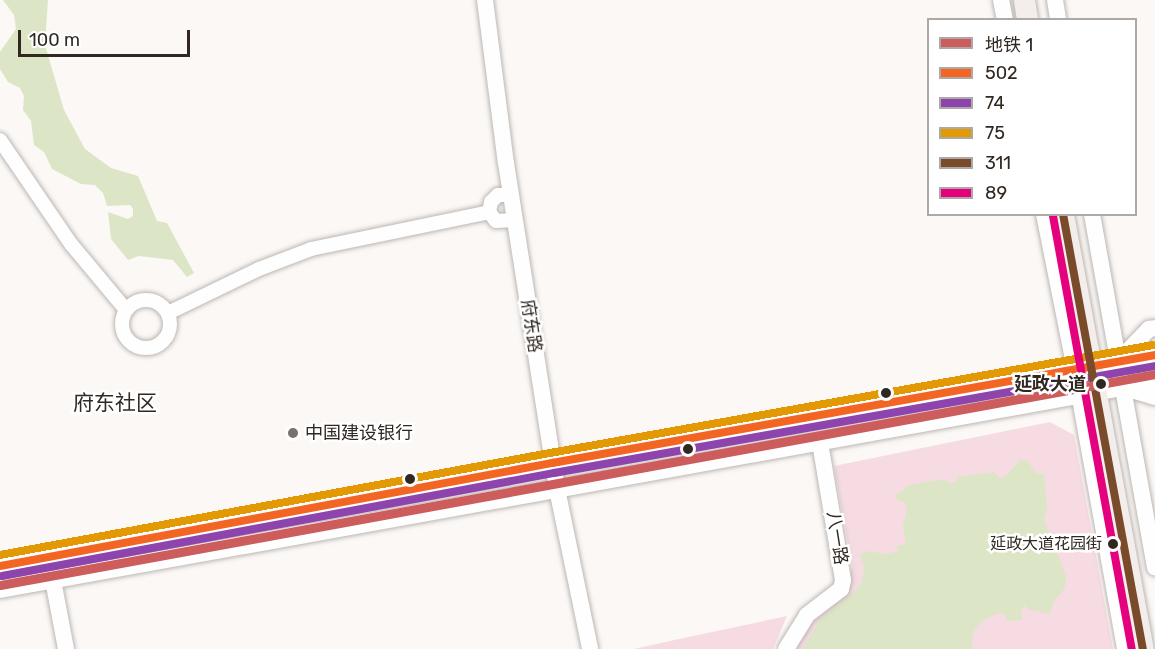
<!DOCTYPE html>
<html>
<head>
<meta charset="utf-8">
<style>
  body { margin:0 }
  #map { position:relative; width:1155px; height:649px; overflow:hidden; background:#fbf8f6; font-family:Rubik,"Noto Sans SC",sans-serif }
  div>[style] { position:absolute }
  [style*='--x'] { left:calc(var(--x)*1px); top:calc(var(--y)*1px); width:calc(var(--w)*1px); rotate:calc(var(--a)*1deg) }
  .green>* { inset:0; background:#f6dbe2 }
  .water>* { inset:0; background:#dce6c6 }
  .roads { filter:drop-shadow(0 0 2px #bdb7b2) drop-shadow(0 0 2px #bdb7b2) }
  .minor>* { height:14px; margin:-7px; padding:0 7px; transform-origin:7px; border-radius:7px; background:#fefefe }
  .minor>.ring { margin:-7px; padding:0; box-sizing:content-box; background:none; border:14px solid #fefefe; border-radius:50% }
  .tertiary>* { height:16px; margin:-8px; padding:0 8px; transform-origin:8px; border-radius:8px; background:#fefefe }
  .secondary>* { height:18px; margin:-9px; padding:0 9px; transform-origin:9px; border-radius:9px; background:#fefefe }
  .primary>* { height:21px; margin:-10.5px; padding:0 10.5px; transform-origin:10.5px; border-radius:10.5px; background:#f3edec }
  .bus-1>* { height:8px; margin:-4px; padding:0 4px; transform-origin:4px; border-radius:4px; background:#f26522 }
  .bus-2>* { height:8px; margin:-4px; padding:0 4px; transform-origin:4px; border-radius:4px; background:#8e44ad }
  .bus-3>* { height:8px; margin:-4px; padding:0 4px; transform-origin:4px; border-radius:4px; background:#e39903 }
  .bus-4>* { height:8px; margin:-4px; padding:0 4px; transform-origin:4px; border-radius:4px; background:#7a4b2a }
  .bus-5>* { height:8px; margin:-4px; padding:0 4px; transform-origin:4px; border-radius:4px; background:#e5007d }
  .metro-1>* { height:9px; margin:-4.5px; padding:0 4.5px; transform-origin:4.5px; border-radius:4.5px; background:#cd5c5c }
  .dots>* { width:16px; height:16px; translate:-50% -50%; box-sizing:border-box; border:3px solid #fff; border-radius:50% }
  span { translate:-50% -50%; white-space:nowrap; text-align:center; line-height:1.15; -webkit-text-stroke:5px #fff; paint-order:stroke }
  .bus-label { font-size:16px; color:#312821 }
  .right { translate:-100% -50%; text-align:right }
  .street-label { font-size:18px; color:#312821 }
  .stop-label { font-size:18px; color:#312821; font-weight:700 }
  .poi-label { font-size:18px; color:#312821 }
  .left { translate:0 -50%; text-align:left }
  .quarter-label { font-size:21px; color:#312821 }
  .legend { position:absolute; left:927px; top:18px; width:210px; height:198px; box-sizing:border-box; background:#fff; border:2px solid #ada9a6; margin:0; padding:8px 10px; list-style:none; font-size:18px; color:#312821 }
  .legend li { display:flex; align-items:center; gap:12px; height:30px }
  .legend b { width:30px; border:2px solid #ada9a6 }
  .scale { position:absolute; left:18px; top:30px; width:172px; height:27px; box-sizing:border-box; border:3px solid #312821; border-top:0; padding-left:8px; font-size:18px; line-height:21px; white-space:nowrap; color:#312821; -webkit-text-stroke:4px #fff; paint-order:stroke }
</style>
</head>
<body>
<div id="map">
  <div class="green">
    <i style="clip-path:polygon(1050px 422px,1074px 435px,1113px 649px,789px 649px,796px 634px,849px 580px,852px 567px,834px 466px)"></i>
    <i style="clip-path:polygon(787px 616px,773px 649px,634px 649px,670px 641px)"></i>
  </div>
  <div class="water">
    <i style="clip-path:polygon(3px 0,48px 0,45px 45px,64px 110px,85px 149px,111px 168px,138px 176px,157px 221px,167px 223px,194px 273px,187px 277px,173px 260px,139px 256px,128px 260px,111px 239px,108px 212px,128px 219px,133px 216px,133px 209px,130px 205px,107px 206px,103px 193px,95px 185px,81px 184px,52px 169px,44px 152px,34px 145px,31px 121px,23px 110px,24px 96px,20px 88px,8px 82px,0 69px,0 52px,16px 29px,14px 15px)"></i>
    <i style="clip-path:polygon(1020px 460px,1027px 460px,1036px 473px,1044px 474px,1047px 510px,1044px 519px,1066px 576px,1065px 588px,1053px 603px,1050px 614px,1030px 610px,1024px 605px,1021px 612px,1022px 620px,1008px 621px,1003px 613px,994px 615px,982px 621px,973px 632px,972px 649px,803px 649px,820px 619px,853px 593px,862px 582px,864px 568px,860px 555px,866px 551px,886px 554px,898px 551px,897px 546px,906px 544px,903px 526px,907px 510px,905px 503px,896px 499px,895px 494px,900px 493px,908px 485px,944px 479px,949px 483px,955px 482px,958px 477px,994px 472px,1000px 478px,1007px 475px)"></i>
  </div>
  <div class="roads">
    <div class="minor">
      <i style="--x:0;--y:140;--w:126;--a:55.7"></i>
      <i style="--x:71;--y:244;--w:86;--a:50.2"></i>
      <i style="--x:511;--y:195;--w:13;--a:180"></i>
      <i style="--x:498;--y:195;--w:10;--a:135"></i>
      <i style="--x:491;--y:202;--w:10;--a:101"></i>
      <i style="--x:489;--y:212;--w:11;--a:52"></i>
      <i style="--x:496;--y:221;--w:19;--a:-3"></i>
      <i class="ring" style="left:122px;top:300px;width:34px;height:34px"></i>
      <i style="--x:168;--y:313;--w:101;--a:-25.8"></i>
      <i style="--x:259;--y:269;--w:56;--a:-21"></i>
      <i style="--x:311;--y:249;--w:182;--a:-11.7"></i>
    </div>
    <div class="tertiary">
      <i style="--x:485;--y:0;--w:164;--a:82.7"></i>
      <i style="--x:506;--y:163;--w:330;--a:81.1"></i>
      <i style="--x:557;--y:489;--w:163;--a:78.3"></i>
      <i style="--x:1001;--y:0;--w:20;--a:79"></i>
      <i style="--x:1055;--y:0;--w:20;--a:81"></i>
      <i style="--x:1044;--y:214;--w:143;--a:78.7"></i>
      <i style="--x:1072;--y:354;--w:300;--a:79.8"></i>
      <i style="--x:1092;--y:214;--w:359;--a:79.9"></i>
      <i style="--x:1118;--y:361;--w:45;--a:-45.9"></i>
      <i style="--x:1149;--y:329;--w:6;--a:-9"></i>
      <i style="--x:1122;--y:387;--w:34;--a:17"></i>
      <i style="--x:53;--y:580;--w:70;--a:79.3"></i>
      <i style="--x:786;--y:649;--w:40;--a:-58"></i>
      <i style="--x:807;--y:615;--w:43;--a:-37.4"></i>
      <i style="--x:841;--y:589;--w:9;--a:-77"></i>
      <i style="--x:843;--y:580;--w:140;--a:-99.5"></i>
    </div>
    <div class="secondary">
      <i style="--x:0;--y:566;--w:562;--a:-10.57"></i>
      <i style="--x:552;--y:463;--w:613;--a:-10.15"></i>
      <i style="--x:0;--y:589;--w:1174;--a:-10.21"></i>
    </div>
    <div class="primary">
      <i style="--x:1024;--y:0;--w:20;--a:81"></i>
      <i style="--x:1063;--y:214;--w:442;--a:79.6"></i>
    </div>
  </div>
  <div class="bus-1">
    <i style="--x:0;--y:566;--w:562;--a:-10.57"></i>
    <i style="--x:552;--y:463;--w:613;--a:-10.15"></i>
  </div>
  <div class="bus-2">
    <i style="--x:2;--y:576;--w:562;--a:-10.57"></i>
    <i style="--x:554;--y:473;--w:610;--a:-10.09"></i>
  </div>
  <div class="bus-3">
    <i style="--x:0;--y:555;--w:559;--a:-10.51"></i>
    <i style="--x:550;--y:453;--w:613;--a:-10.15"></i>
  </div>
  <div class="bus-4">
    <i style="--x:1063;--y:214;--w:442;--a:79.6"></i>
  </div>
  <div class="bus-5">
    <i style="--x:1053;--y:216;--w:440;--a:79.7"></i>
  </div>
  <div class="metro-1">
    <i style="--x:0;--y:585;--w:1174;--a:-10.35"></i>
  </div>
  <div class="dots">
    <i style="left:1101px;top:384px;background:#312821"></i>
    <i style="left:886px;top:393px;background:#312821"></i>
    <i style="left:293px;top:433px;background:#78716c"></i>
    <i style="left:688px;top:449px;background:#312821"></i>
    <i style="left:410px;top:479px;background:#312821"></i>
    <i style="left:1113px;top:544px;background:#312821"></i>
  </div>
  <div class="bus-label">
    <span class="right" style="left:1102px;top:544px">延政大道花园街</span>
  </div>
  <div class="street-label">
    <span style="left:531px;top:326px;rotate:81deg">府东路</span>
    <span style="left:837px;top:538px;rotate:81deg">八一路</span>
  </div>
  <div class="stop-label">
    <span class="right" style="left:1086px;top:384px">延政大道</span>
  </div>
  <div class="poi-label">
    <span class="left" style="left:305px;top:433px">中国建设银行</span>
  </div>
  <div class="quarter-label">
    <span style="left:115px;top:403px">府东社区</span>
  </div>
  <ul class="legend">
  <li><b style="height:8px;background:#cd5c5c"></b>地铁 1</li>
  <li><b style="height:8px;background:#f26522"></b>502</li>
  <li><b style="height:8px;background:#8e44ad"></b>74</li>
  <li><b style="height:8px;background:#e39903"></b>75</li>
  <li><b style="height:8px;background:#7a4b2a"></b>311</li>
  <li><b style="height:8px;background:#e5007d"></b>89</li>
  </ul>
  <div class="scale">100 m</div>
</div>
</body>
</html>
